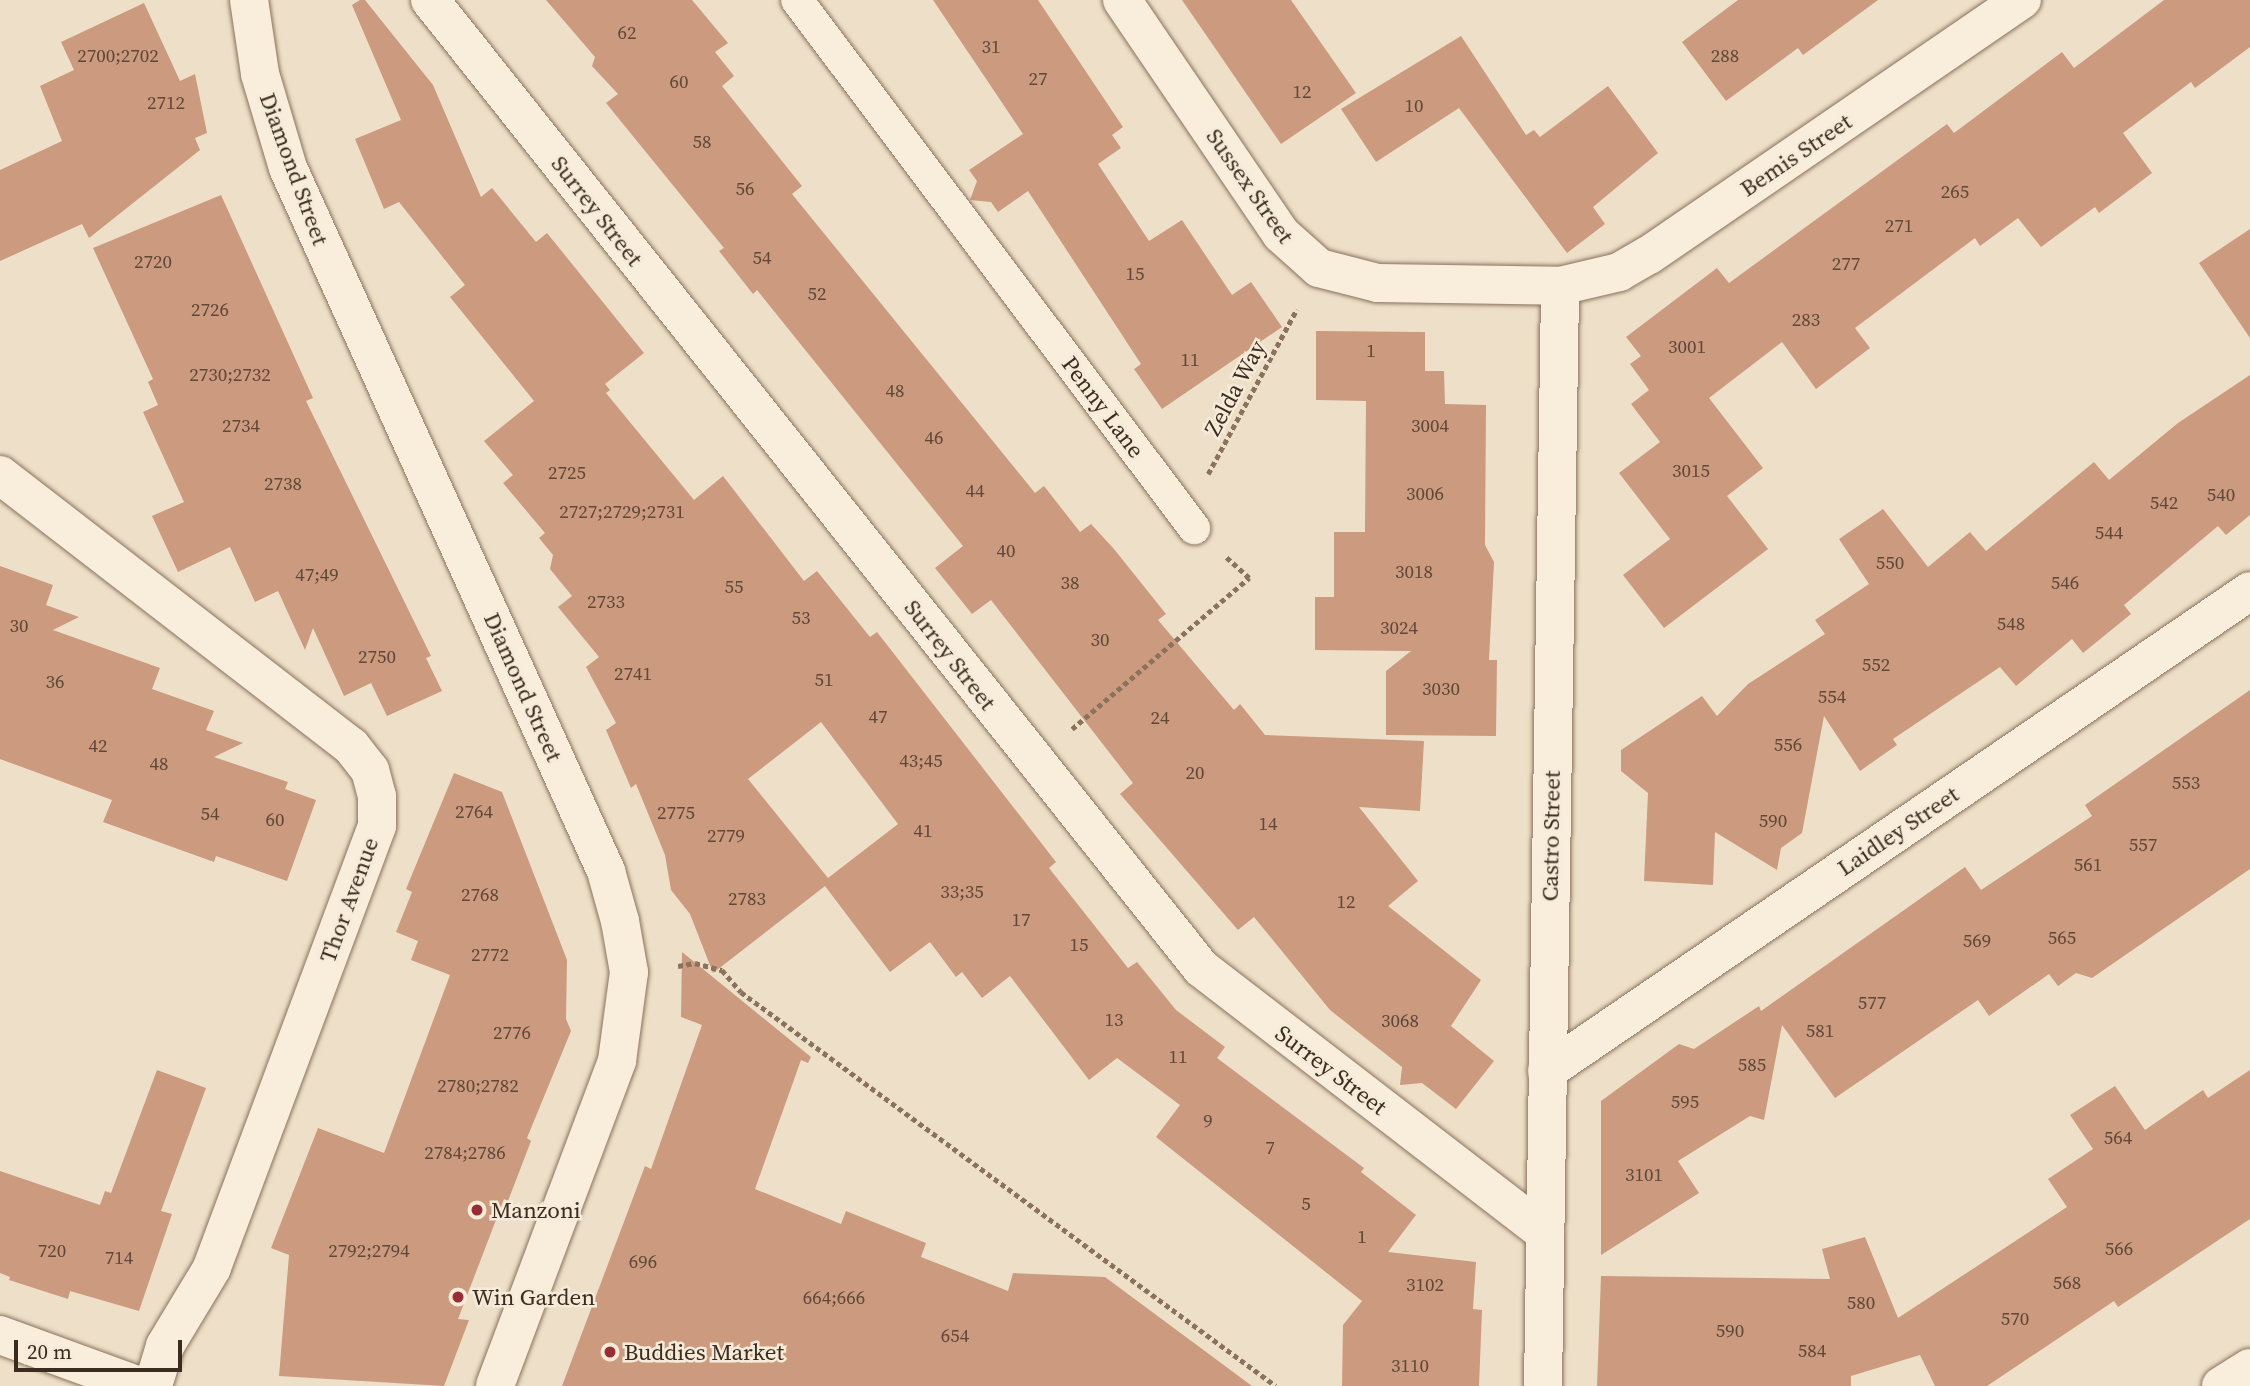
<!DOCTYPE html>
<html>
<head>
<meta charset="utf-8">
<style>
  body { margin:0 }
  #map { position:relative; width:2250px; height:1386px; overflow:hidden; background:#eee0c8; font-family:"Source Serif 4",serif }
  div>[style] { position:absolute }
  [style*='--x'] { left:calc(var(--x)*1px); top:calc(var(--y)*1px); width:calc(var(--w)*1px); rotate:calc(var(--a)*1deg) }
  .building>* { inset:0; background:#cb9a7f }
  .path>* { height:4.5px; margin-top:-2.25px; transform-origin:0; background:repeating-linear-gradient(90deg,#8a725d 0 5px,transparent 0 8.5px) }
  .roads { filter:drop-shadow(0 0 2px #8a725d) drop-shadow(0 0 2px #8a725d) }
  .service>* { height:32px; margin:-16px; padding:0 16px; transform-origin:16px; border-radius:16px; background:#f8eedb }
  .minor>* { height:38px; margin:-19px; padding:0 19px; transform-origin:19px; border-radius:19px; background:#f8eedb }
  .dots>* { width:19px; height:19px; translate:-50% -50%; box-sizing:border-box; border:4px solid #f5ebd8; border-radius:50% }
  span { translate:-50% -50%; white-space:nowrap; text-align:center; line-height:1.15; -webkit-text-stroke:5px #f5ebd8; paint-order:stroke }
  .number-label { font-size:19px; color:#5f4838 }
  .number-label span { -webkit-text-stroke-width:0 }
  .street-label { font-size:23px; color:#3b2c20 }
  .poi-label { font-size:23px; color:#3b2c20 }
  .left { translate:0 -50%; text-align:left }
  .scale { position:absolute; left:14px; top:1340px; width:168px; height:32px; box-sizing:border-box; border:4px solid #3b2c20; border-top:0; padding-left:9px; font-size:21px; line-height:24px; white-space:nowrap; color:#3b2c20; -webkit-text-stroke:5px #f5ebd8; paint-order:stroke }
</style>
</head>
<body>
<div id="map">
  <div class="building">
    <i style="clip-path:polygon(evenodd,360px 0,365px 0,433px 85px,481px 197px,492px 188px,536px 242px,547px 233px,644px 353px,605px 384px,610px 390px,606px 393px,694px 500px,723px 476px,804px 581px,817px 571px,870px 637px,877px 632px,1056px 862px,1049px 868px,1128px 968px,1137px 962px,1176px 1010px,1225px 1047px,1217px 1058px,1364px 1168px,1361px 1172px,1416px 1215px,1388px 1252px,1476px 1262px,1473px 1309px,1482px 1310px,1479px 1386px,1342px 1386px,1343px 1325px,1362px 1301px,1156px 1137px,1180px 1105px,1117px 1058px,1089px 1080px,1010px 976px,982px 998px,962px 972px,956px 977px,930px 942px,890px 972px,825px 886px,713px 973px,690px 914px,671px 890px,665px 855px,636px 784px,631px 788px,606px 730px,616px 723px,586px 667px,599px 657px,558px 607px,572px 596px,550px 569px,553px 555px,539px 538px,545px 533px,503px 483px,513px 475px,484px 441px,534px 401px,450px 297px,465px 285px,399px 202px,384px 209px,355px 139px,401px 120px,352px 5px,360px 0,821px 722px,898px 824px,828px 878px,748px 779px,821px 722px)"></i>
    <i style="clip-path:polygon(546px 0,692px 0,728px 43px,715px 52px,734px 76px,722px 86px,802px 186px,792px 194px,1035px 493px,1044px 486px,1080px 532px,1091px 524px,1114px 549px,1166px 614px,1158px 620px,1234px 710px,1240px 704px,1265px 735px,1424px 741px,1420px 811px,1359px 807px,1418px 881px,1388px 906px,1481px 980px,1451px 1026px,1494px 1061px,1456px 1109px,1422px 1083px,1400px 1085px,1402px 1067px,1330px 1010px,1254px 917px,1238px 930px,1120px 794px,1133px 783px,991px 600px,972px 614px,935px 568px,963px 546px,757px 290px,753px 294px,719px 251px,724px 248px,606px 103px,618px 94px,592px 66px,595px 57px)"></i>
    <i style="clip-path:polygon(933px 0,1038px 0,1123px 127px,1112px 135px,1121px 148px,1098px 164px,1149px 241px,1182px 220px,1232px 295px,1251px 282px,1282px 327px,1162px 409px,1134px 369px,1141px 364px,1028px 191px,998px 212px,991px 202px,970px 200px,977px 181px,969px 170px,1023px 134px)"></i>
    <i style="clip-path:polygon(1182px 0,1291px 0,1356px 93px,1281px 144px)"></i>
    <i style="clip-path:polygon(1738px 0,1878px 0,1803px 55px,1798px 48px,1726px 101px,1682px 42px)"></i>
    <i style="clip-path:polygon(2164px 0,2250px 0,2250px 47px,2195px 88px,2191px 82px,2123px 133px,2152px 173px,2099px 213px,2095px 207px,2041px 247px,2018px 218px,1980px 246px,1975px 238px,1855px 328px,1870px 348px,1816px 389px,1782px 342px,1709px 398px,1763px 468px,1727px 496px,1768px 549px,1664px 628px,1623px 575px,1670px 539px,1619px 473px,1660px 442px,1631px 404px,1649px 390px,1630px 364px,1641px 356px,1626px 337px,1717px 268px,1729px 283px,1947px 124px,1954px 133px,2062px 52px,2074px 68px)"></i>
    <i style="clip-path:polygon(144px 3px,180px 81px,195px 74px,207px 133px,195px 138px,200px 150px,89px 238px,82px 224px,0 261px,0 170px,62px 141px,40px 86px,74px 70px,61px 42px)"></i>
    <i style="clip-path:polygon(1461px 36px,1526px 135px,1534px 130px,1540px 137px,1608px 86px,1658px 153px,1593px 207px,1605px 224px,1567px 253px,1459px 108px,1376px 162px,1341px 109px)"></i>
    <i style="clip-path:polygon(221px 195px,313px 398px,306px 401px,431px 656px,426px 658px,442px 691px,387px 716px,371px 683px,344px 696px,313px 628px,305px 650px,278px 591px,255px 602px,230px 547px,178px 572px,152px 516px,184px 502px,143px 412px,158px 405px,148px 382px,153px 379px,93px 248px)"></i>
    <i style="clip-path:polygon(2250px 229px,2250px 338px,2199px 263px)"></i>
    <i style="clip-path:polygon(1316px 331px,1425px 332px,1425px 371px,1444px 371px,1445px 404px,1486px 405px,1485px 545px,1494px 562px,1489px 660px,1497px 660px,1496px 736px,1386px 735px,1386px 671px,1411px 651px,1315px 650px,1315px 597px,1334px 597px,1334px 532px,1365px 532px,1366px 401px,1316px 400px)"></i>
    <i style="clip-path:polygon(2250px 375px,2250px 515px,2226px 535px,2218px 526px,2124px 605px,2131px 614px,2083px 653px,2072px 639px,2016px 686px,2000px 667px,1893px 739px,1897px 745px,1860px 771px,1824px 716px,1802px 833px,1781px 848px,1777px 870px,1715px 832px,1713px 885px,1644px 881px,1648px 793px,1621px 771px,1621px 750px,1702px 696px,1717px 716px,1748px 684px,1825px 634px,1815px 620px,1869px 584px,1839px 539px,1883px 509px,1928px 567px,1970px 532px,1986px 551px,2094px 462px,2109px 480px,2178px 423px)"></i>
    <i style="clip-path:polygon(0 566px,53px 585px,46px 605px,79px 617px,53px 630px,160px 668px,152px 689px,214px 711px,206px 730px,243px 743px,214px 757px,288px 782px,285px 789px,316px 800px,287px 881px,216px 856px,214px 862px,103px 822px,112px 800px,0 759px)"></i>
    <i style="clip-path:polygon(2250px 690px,2250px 869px,2092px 978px,2076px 973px,2058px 986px,2049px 974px,1989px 1016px,1978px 1000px,1835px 1098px,1782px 1025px,1764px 1120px,1750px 1116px,1678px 1161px,1699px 1193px,1601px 1255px,1601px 1101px,1679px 1044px,1694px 1049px,1759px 1006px,1761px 1011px,1965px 867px,1981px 890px,2092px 816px,2085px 805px)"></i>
    <i style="clip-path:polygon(454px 773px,502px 792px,567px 960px,566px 1019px,571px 1031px,527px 1138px,531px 1141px,508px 1201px,504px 1199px,458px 1319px,469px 1320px,444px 1386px,279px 1376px,289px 1255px,271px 1248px,318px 1128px,384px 1153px,450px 975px,411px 960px,418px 941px,396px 932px,412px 892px,406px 889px)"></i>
    <i style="clip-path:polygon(682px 952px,811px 1057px,808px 1063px,801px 1060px,755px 1189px,841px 1224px,846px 1211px,926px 1243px,921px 1257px,1008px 1291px,1013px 1273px,1105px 1277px,1252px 1386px,562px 1386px,645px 1166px,651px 1169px,702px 1025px,681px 1017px)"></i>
    <i style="clip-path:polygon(157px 1070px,206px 1088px,161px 1211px,172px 1214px,139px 1311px,70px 1291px,68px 1299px,9px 1280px,10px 1277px,0 1273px,0 1171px,100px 1205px,105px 1191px,111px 1193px)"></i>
    <i style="clip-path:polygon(2250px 1070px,2250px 1219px,2118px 1307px,2114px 1301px,1987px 1386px,1935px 1386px,1920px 1355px,1851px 1376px,1851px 1386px,1597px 1386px,1601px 1276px,1830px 1279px,1822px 1249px,1865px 1237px,1898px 1318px,2067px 1207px,2048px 1179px,2093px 1149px,2070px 1115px,2115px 1086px,2145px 1130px,2203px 1090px,2208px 1098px)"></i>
  </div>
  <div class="path">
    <i style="--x:1208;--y:474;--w:187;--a:-61.7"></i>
    <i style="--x:1072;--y:729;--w:233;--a:-40.5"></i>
    <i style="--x:1249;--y:578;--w:31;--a:-138"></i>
    <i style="--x:678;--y:966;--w:17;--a:-10"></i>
    <i style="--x:695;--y:963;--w:28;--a:15"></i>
    <i style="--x:722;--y:970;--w:29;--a:49"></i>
    <i style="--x:741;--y:992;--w:664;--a:36.37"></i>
  </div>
  <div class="roads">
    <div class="service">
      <i style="--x:797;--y:0;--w:661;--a:53.06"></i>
    </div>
    <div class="minor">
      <i style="--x:249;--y:0;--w:75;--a:81.5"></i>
      <i style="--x:260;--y:74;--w:98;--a:73.4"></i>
      <i style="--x:288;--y:168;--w:772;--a:65.66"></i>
      <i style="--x:606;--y:871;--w:52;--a:74.4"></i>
      <i style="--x:620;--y:921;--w:52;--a:80"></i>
      <i style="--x:629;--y:972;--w:90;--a:97.7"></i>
      <i style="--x:617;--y:1061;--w:347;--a:110.6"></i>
      <i style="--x:430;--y:0;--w:1238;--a:51.46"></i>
      <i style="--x:1201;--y:968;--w:434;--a:37.6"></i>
      <i style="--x:1122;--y:0;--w:283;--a:55.8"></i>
      <i style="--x:1281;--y:234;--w:51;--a:41.8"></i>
      <i style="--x:1319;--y:268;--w:61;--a:14.3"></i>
      <i style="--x:1378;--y:283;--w:182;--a:0.9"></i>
      <i style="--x:1560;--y:286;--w:61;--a:-13.3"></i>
      <i style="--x:1619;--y:272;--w:34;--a:-30"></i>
      <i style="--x:1649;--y:255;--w:452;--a:-34.4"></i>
      <i style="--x:0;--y:475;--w:443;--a:37.7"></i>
      <i style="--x:351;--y:746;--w:31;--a:52"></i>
      <i style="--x:370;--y:770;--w:27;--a:75"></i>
      <i style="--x:377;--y:796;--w:30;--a:90"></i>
      <i style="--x:377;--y:826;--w:472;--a:110.5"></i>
      <i style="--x:212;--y:1268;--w:91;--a:121.1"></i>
      <i style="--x:165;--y:1346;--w:42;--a:106.7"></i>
      <i style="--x:1547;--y:1071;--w:851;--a:-34.32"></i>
      <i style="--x:0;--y:1335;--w:148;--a:20.1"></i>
      <i style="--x:1543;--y:1386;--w:1100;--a:-89.11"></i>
      <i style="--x:2221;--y:1386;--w:34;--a:-32"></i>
    </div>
  </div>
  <div class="dots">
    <i style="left:477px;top:1210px;background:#982e35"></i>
    <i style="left:458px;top:1297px;background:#982e35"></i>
    <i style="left:610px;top:1352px;background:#982e35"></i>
  </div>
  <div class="number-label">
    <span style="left:627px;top:33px">62</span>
    <span style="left:991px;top:47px">31</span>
    <span style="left:118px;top:56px">2700;2702</span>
    <span style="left:1725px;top:56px">288</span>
    <span style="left:1038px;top:79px">27</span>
    <span style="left:679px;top:82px">60</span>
    <span style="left:1302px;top:92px">12</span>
    <span style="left:166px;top:103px">2712</span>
    <span style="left:1414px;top:106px">10</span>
    <span style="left:702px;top:142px">58</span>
    <span style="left:745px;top:189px">56</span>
    <span style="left:1955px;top:192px">265</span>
    <span style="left:1899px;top:226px">271</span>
    <span style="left:762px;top:258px">54</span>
    <span style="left:153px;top:262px">2720</span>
    <span style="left:1846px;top:264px">277</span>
    <span style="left:1135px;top:274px">15</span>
    <span style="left:817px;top:294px">52</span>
    <span style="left:210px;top:310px">2726</span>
    <span style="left:1806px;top:320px">283</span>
    <span style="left:1687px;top:347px">3001</span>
    <span style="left:1371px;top:351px">1</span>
    <span style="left:1190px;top:360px">11</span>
    <span style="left:230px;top:375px">2730;2732</span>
    <span style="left:895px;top:391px">48</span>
    <span style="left:241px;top:426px">2734</span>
    <span style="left:1430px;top:426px">3004</span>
    <span style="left:934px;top:438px">46</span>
    <span style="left:1691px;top:471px">3015</span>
    <span style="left:567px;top:473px">2725</span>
    <span style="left:283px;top:484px">2738</span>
    <span style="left:975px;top:491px">44</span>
    <span style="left:1425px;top:494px">3006</span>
    <span style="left:2221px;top:495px">540</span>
    <span style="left:2164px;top:503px">542</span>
    <span style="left:622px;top:512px">2727;2729;2731</span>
    <span style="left:2109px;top:533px">544</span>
    <span style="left:1006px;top:551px">40</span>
    <span style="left:1890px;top:563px">550</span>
    <span style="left:1414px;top:572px">3018</span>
    <span style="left:317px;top:575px">47;49</span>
    <span style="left:1070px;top:583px">38</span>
    <span style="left:2065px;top:583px">546</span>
    <span style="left:734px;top:587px">55</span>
    <span style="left:606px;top:602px">2733</span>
    <span style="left:801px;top:618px">53</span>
    <span style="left:2011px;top:624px">548</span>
    <span style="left:19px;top:626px">30</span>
    <span style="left:1399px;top:628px">3024</span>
    <span style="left:1100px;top:640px">30</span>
    <span style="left:377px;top:657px">2750</span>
    <span style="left:1876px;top:665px">552</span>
    <span style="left:633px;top:674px">2741</span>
    <span style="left:824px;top:680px">51</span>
    <span style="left:55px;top:682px">36</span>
    <span style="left:1441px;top:689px">3030</span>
    <span style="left:1832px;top:697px">554</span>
    <span style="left:878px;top:717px">47</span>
    <span style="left:1160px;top:718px">24</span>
    <span style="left:1788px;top:745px">556</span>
    <span style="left:98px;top:746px">42</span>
    <span style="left:921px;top:761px">43;45</span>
    <span style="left:159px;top:764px">48</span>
    <span style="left:1195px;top:773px">20</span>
    <span style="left:2186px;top:783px">553</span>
    <span style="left:474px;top:812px">2764</span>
    <span style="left:676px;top:813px">2775</span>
    <span style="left:210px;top:814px">54</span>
    <span style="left:275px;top:820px">60</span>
    <span style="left:1773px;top:821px">590</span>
    <span style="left:1268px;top:824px">14</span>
    <span style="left:923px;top:831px">41</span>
    <span style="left:726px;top:836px">2779</span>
    <span style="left:2143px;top:845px">557</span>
    <span style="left:2088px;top:865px">561</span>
    <span style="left:962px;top:892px">33;35</span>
    <span style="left:480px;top:895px">2768</span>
    <span style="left:747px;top:899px">2783</span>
    <span style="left:1346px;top:902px">12</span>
    <span style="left:1021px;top:920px">17</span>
    <span style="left:2062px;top:938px">565</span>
    <span style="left:1977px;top:941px">569</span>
    <span style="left:1079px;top:945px">15</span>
    <span style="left:490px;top:955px">2772</span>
    <span style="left:1872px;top:1003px">577</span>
    <span style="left:1114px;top:1020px">13</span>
    <span style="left:1400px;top:1021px">3068</span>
    <span style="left:1820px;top:1031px">581</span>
    <span style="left:512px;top:1033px">2776</span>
    <span style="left:1178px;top:1057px">11</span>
    <span style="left:1752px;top:1065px">585</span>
    <span style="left:478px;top:1086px">2780;2782</span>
    <span style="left:1685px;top:1102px">595</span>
    <span style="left:1208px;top:1121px">9</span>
    <span style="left:2118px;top:1138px">564</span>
    <span style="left:1270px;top:1148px">7</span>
    <span style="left:465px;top:1153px">2784;2786</span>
    <span style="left:1644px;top:1175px">3101</span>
    <span style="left:1306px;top:1204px">5</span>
    <span style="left:1362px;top:1237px">1</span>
    <span style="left:2119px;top:1249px">566</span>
    <span style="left:52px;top:1251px">720</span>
    <span style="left:369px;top:1251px">2792;2794</span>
    <span style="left:119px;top:1258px">714</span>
    <span style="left:643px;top:1262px">696</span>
    <span style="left:2067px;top:1283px">568</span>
    <span style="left:1425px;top:1285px">3102</span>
    <span style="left:834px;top:1298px">664;666</span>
    <span style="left:1861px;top:1303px">580</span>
    <span style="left:2015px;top:1319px">570</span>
    <span style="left:1730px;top:1331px">590</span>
    <span style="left:955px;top:1336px">654</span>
    <span style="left:1812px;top:1351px">584</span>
    <span style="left:1410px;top:1366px">3110</span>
  </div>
  <div class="street-label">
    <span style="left:1796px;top:155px;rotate:-34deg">Bemis Street</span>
    <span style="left:294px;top:169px;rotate:70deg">Diamond Street</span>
    <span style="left:1250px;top:186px;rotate:55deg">Sussex Street</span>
    <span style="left:597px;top:211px;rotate:52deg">Surrey Street</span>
    <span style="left:1235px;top:388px;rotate:-62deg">Zelda Way</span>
    <span style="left:1103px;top:407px;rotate:53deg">Penny Lane</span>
    <span style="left:950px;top:655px;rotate:52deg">Surrey Street</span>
    <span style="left:523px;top:687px;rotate:66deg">Diamond Street</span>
    <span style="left:1898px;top:831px;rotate:-34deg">Laidley Street</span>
    <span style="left:1551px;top:836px;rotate:-89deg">Castro Street</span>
    <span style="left:349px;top:900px;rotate:-70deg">Thor Avenue</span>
    <span style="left:1331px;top:1070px;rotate:37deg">Surrey Street</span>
  </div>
  <div class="poi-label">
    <span class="left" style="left:491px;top:1210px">Manzoni</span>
    <span class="left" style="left:472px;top:1297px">Win Garden</span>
    <span class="left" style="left:624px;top:1352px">Buddies Market</span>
  </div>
  <div class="scale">20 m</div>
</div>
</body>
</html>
